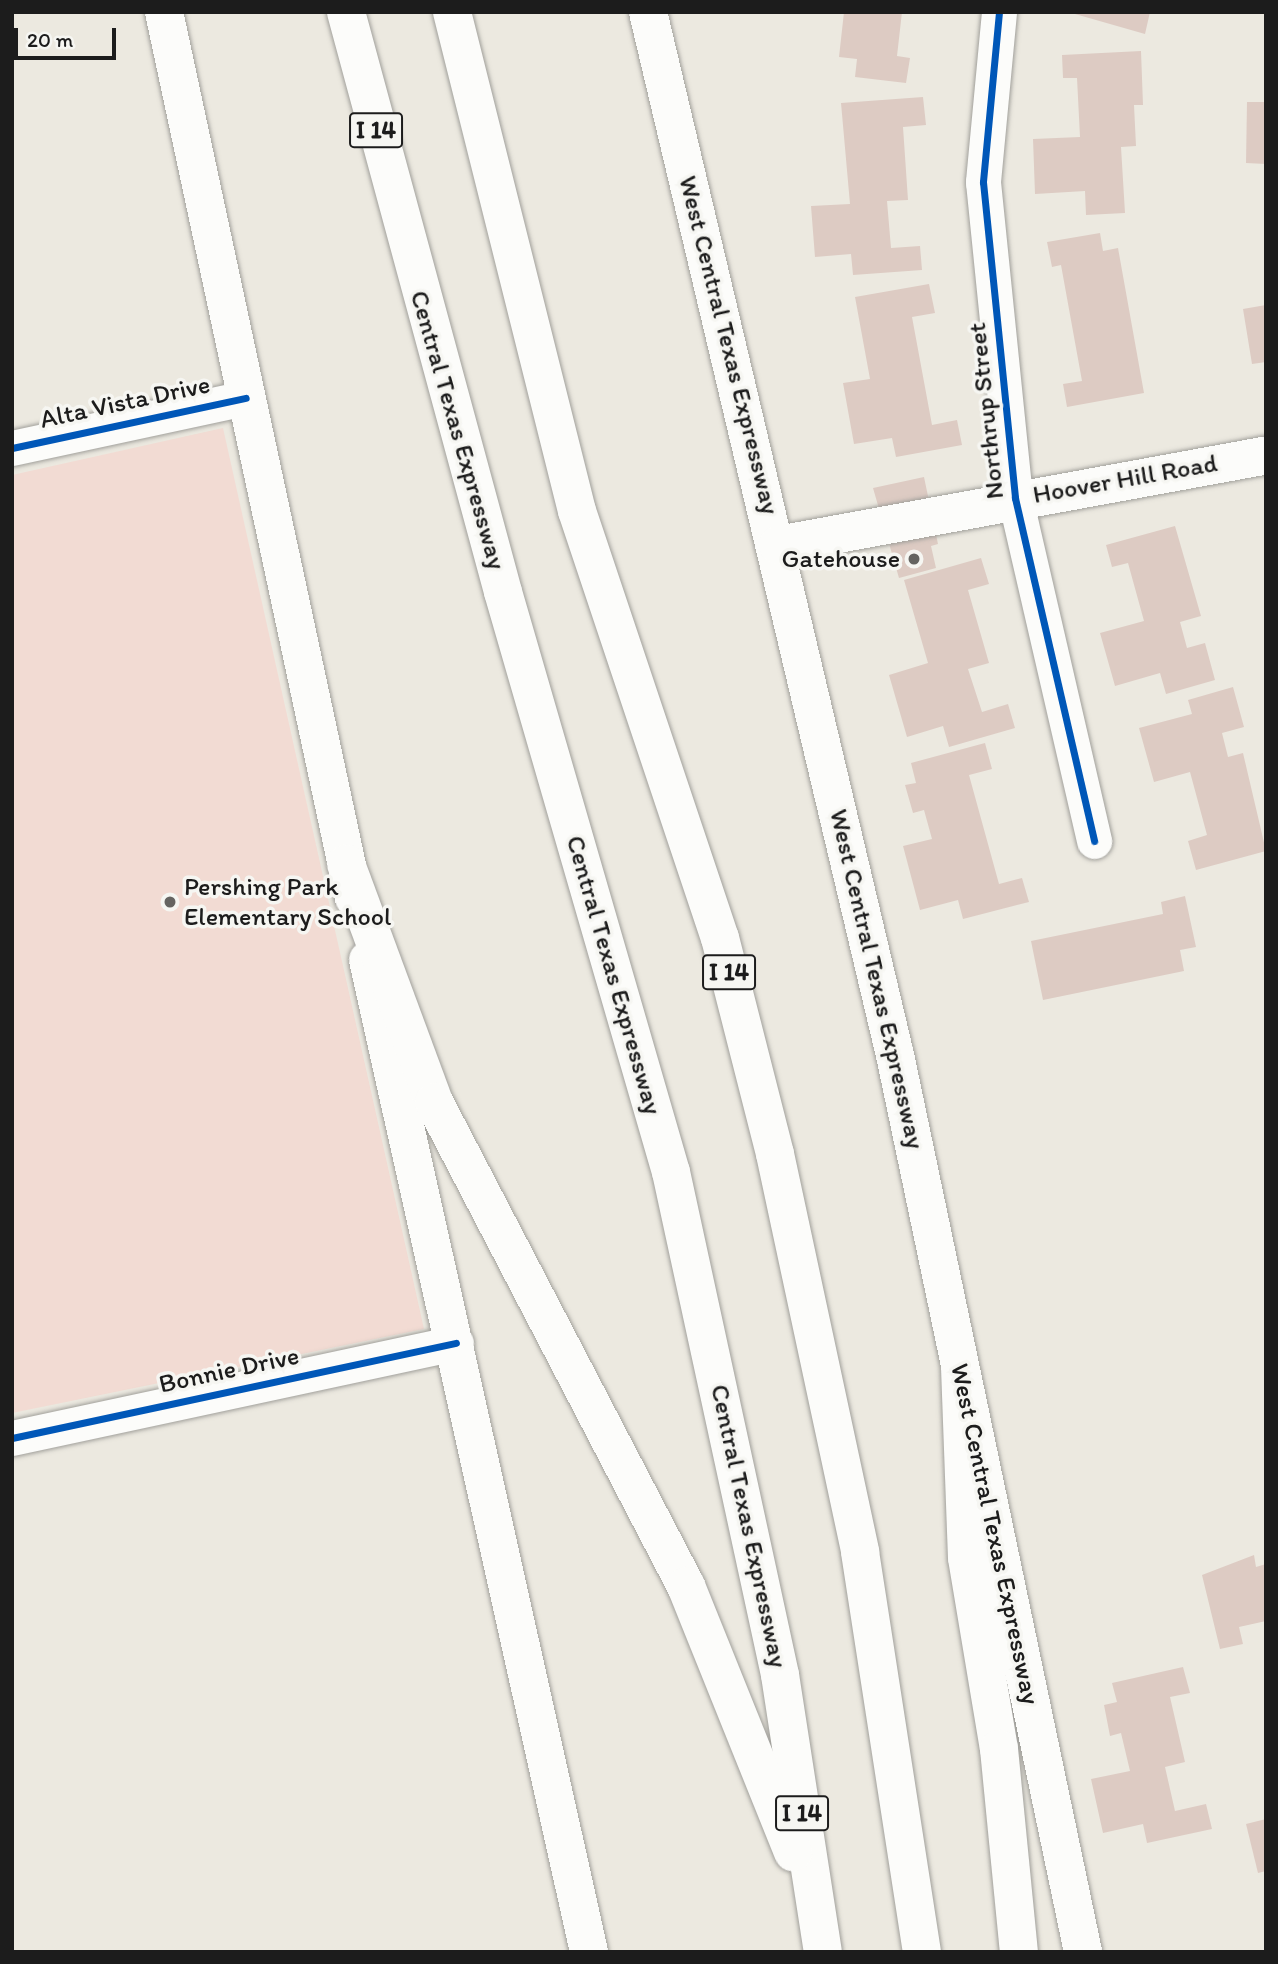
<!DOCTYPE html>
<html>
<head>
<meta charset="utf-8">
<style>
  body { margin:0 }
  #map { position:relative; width:1278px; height:1964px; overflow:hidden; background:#ece9e0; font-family:Itim,sans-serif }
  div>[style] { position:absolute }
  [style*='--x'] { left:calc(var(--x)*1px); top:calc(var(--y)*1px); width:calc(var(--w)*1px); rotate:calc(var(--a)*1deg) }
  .built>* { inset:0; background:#f2dbd3 }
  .building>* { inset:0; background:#ddcbc3 }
  .roads { filter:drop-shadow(0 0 2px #a1a09b) drop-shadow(0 0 2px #a1a09b) }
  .street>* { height:35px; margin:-17.5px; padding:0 17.5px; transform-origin:17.5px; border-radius:17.5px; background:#fcfcfa }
  .secondary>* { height:38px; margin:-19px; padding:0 19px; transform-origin:19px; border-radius:19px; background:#fcfcfa }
  .highway>* { height:38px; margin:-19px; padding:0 19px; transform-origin:19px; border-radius:19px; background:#fcfcfa }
  .cycleway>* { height:7px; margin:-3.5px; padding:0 3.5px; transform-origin:3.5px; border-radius:3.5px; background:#0057b8 }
  .dots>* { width:19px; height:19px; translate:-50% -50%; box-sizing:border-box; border:4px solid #f6f6f2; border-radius:50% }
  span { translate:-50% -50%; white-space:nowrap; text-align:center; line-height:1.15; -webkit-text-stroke:7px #f6f6f2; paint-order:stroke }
  .shield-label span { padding:2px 5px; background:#f6f6f2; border:2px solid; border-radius:5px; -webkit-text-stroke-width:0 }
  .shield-label { font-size:24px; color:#1c1c1c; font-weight:700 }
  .street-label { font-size:26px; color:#1c1c1c }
  .poi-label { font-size:26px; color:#1c1c1c }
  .right { translate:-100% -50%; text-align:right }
  .left { translate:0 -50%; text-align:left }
  .frame { position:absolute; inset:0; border:14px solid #1c1c1c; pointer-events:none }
  .scale { position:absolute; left:14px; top:28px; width:102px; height:32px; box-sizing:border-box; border:4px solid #1c1c1c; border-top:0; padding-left:9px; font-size:21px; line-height:24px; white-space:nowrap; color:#1c1c1c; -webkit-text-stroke:5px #f6f6f2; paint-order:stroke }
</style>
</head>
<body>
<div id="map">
  <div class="built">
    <i style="clip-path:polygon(223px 428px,424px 1329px,12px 1413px,12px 475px)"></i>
  </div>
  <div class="building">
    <i style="clip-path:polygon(844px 12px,902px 12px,897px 56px,910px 58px,906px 83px,855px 77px,857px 59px,839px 57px)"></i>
    <i style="clip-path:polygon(1068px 12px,1150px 12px,1145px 34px)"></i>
    <i style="clip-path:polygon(1141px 51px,1143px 105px,1134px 105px,1136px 146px,1121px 147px,1125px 213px,1086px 215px,1085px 191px,1035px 194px,1033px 139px,1080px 137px,1077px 78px,1063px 78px,1062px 55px)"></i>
    <i style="clip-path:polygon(923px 97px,926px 125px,903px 127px,908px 200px,887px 201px,891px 248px,920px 246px,922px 270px,853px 275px,851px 254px,815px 257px,811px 206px,850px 204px,841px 103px)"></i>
    <i style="clip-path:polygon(1247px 102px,1266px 102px,1266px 164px,1246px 163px)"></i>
    <i style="clip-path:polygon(1100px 233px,1103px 251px,1118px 248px,1144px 393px,1067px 407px,1063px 384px,1082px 381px,1061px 265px,1052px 267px,1047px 242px)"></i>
    <i style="clip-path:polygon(929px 284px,935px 313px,912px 317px,932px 425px,957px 420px,962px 445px,896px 457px,892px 438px,854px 444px,843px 383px,870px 379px,855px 297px)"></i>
    <i style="clip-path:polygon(1266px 305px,1266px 362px,1252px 364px,1243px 309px)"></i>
    <i style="clip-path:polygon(924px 477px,938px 544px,931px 546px,936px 568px,899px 578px,873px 488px)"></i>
    <i style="clip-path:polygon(1175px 526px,1201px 616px,1180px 622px,1187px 648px,1205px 643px,1215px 680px,1166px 694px,1160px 673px,1115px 686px,1100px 633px,1144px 621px,1128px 563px,1112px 567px,1106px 545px)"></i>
    <i style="clip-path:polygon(981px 558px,989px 584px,968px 590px,989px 663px,968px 669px,982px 712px,1008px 704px,1015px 728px,949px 747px,943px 726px,907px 737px,889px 675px,928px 663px,904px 580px)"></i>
    <i style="clip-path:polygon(1233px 687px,1244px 727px,1222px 733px,1228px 757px,1243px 753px,1266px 851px,1196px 870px,1188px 841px,1207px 835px,1190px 772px,1154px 782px,1139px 728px,1192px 714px,1188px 700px)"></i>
    <i style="clip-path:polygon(985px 743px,992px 769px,969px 775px,999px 884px,1022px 878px,1029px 902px,963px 919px,958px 900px,920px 910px,903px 846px,932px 839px,924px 810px,913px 813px,905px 785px,916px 783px,911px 763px)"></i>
    <i style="clip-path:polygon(1185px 896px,1196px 947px,1180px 950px,1184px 971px,1043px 1000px,1031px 941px,1163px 914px,1161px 902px)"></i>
    <i style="clip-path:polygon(1254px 1555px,1256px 1567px,1266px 1564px,1266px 1621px,1239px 1627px,1243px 1644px,1220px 1649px,1202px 1575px)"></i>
    <i style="clip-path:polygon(1183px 1667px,1190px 1693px,1170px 1697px,1185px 1762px,1165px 1767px,1175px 1811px,1206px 1804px,1212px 1829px,1147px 1843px,1143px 1824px,1103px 1833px,1091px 1779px,1130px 1771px,1121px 1733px,1110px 1736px,1104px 1705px,1117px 1702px,1112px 1683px)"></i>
    <i style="clip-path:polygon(1266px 1819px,1266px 1871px,1258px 1873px,1246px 1824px)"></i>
  </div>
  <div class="roads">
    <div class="street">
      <i style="--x:999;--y:12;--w:171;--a:95.4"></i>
      <i style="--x:983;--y:182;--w:318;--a:84.2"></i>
      <i style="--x:1015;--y:498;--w:352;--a:77"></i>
      <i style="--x:12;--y:448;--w:239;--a:-12.1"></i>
      <i style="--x:12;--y:1438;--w:454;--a:-12.1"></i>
    </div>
    <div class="secondary">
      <i style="--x:164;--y:12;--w:906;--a:77.9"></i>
      <i style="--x:648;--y:12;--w:1072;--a:76.68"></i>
      <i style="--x:895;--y:1055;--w:916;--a:78.16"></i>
      <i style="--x:778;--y:545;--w:496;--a:-10.4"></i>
      <i style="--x:368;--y:960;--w:1016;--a:77.44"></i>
    </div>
    <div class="highway">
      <i style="--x:346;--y:12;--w:601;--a:74.85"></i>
      <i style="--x:503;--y:592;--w:604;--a:73.85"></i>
      <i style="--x:671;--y:1172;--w:515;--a:77.77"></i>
      <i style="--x:780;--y:1675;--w:280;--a:81.2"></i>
      <i style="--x:452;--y:12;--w:514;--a:75.94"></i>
      <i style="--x:577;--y:511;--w:450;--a:71.5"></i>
      <i style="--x:720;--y:938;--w:223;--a:75.7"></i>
      <i style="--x:775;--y:1154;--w:407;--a:77.9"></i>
      <i style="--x:860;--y:1552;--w:405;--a:81.2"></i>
      <i style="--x:346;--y:864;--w:254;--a:69.7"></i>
      <i style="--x:434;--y:1102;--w:546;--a:62.5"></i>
      <i style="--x:686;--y:1586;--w:287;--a:68.1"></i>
      <i style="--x:960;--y:1367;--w:191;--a:87.9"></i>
      <i style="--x:967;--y:1558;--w:194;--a:80.5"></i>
      <i style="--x:999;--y:1749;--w:204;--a:84.4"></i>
    </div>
  </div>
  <div class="cycleway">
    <i style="--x:999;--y:12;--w:171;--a:95.4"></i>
    <i style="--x:983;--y:182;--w:318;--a:84.2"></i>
    <i style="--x:1015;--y:498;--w:352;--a:77"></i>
    <i style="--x:12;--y:448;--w:239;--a:-12.1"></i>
    <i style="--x:12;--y:1438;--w:454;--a:-12.1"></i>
  </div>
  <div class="dots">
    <i style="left:914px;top:559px;background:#656461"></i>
    <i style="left:170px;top:902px;background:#656461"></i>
  </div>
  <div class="shield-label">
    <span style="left:376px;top:130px">I 14</span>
    <span style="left:729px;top:972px">I 14</span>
    <span style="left:802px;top:1813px">I 14</span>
  </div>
  <div class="street-label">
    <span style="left:729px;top:345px;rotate:76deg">West Central Texas Expressway</span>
    <span style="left:125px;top:402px;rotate:-12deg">Alta Vista Drive</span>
    <span style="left:986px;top:411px;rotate:-96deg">Northrup Street</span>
    <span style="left:458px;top:430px;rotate:74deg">Central Texas Expressway</span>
    <span style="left:1125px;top:479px;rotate:-10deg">Hoover Hill Road</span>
    <span style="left:614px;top:975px;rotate:74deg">Central Texas Expressway</span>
    <span style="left:877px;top:979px;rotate:77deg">West Central Texas Expressway</span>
    <span style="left:229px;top:1370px;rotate:-12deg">Bonnie Drive</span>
    <span style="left:749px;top:1526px;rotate:78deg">Central Texas Expressway</span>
    <span style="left:995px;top:1534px;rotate:78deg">West Central Texas Expressway</span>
  </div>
  <div class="poi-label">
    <span class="right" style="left:900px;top:559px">Gatehouse</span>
    <span class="left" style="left:184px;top:902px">Pershing Park<br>Elementary School</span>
  </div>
  <div class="frame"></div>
  <div class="scale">20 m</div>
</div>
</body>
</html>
